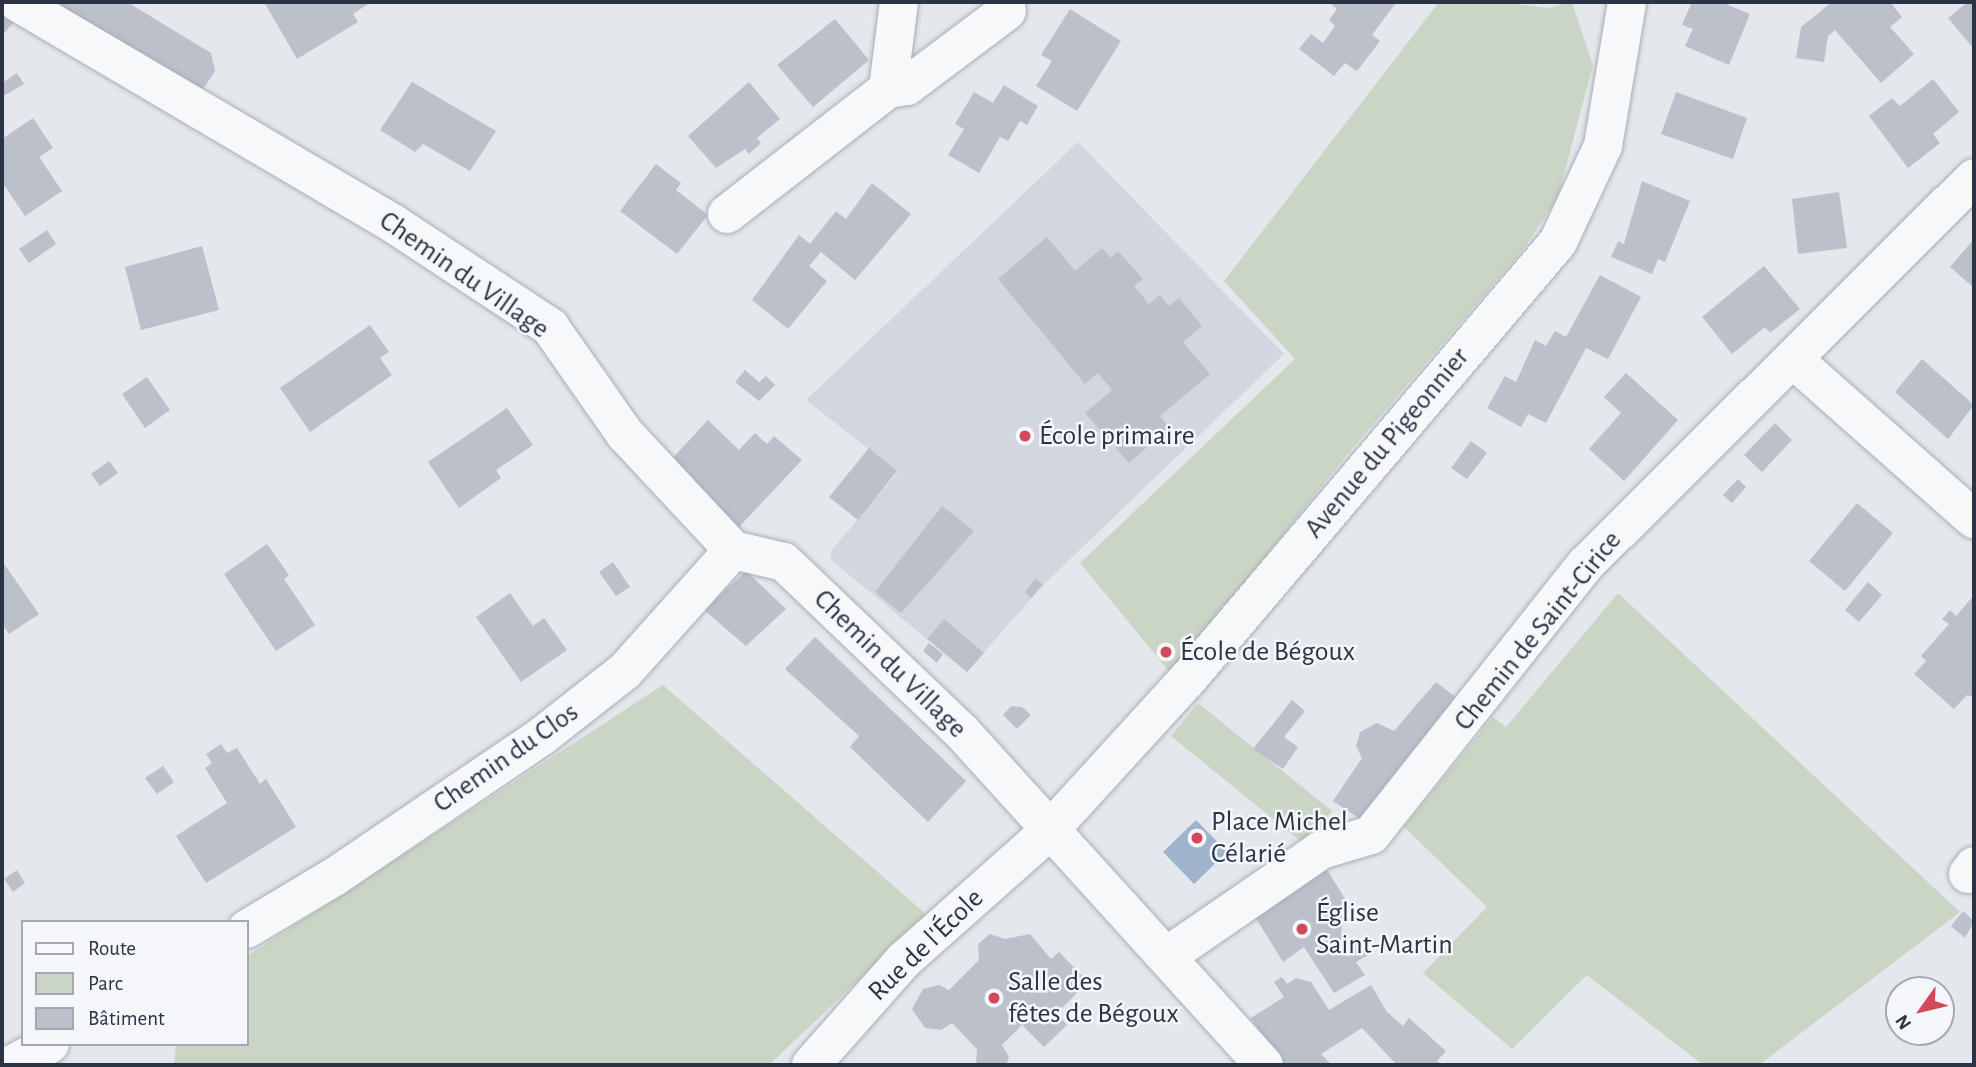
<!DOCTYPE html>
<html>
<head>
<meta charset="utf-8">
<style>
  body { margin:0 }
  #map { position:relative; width:1976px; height:1067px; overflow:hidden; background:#e4e7ec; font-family:"Alegreya Sans",sans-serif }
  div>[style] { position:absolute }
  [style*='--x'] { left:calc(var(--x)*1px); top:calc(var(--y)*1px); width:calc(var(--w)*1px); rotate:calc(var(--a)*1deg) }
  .built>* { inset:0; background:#d2d6de }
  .green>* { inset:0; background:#c9d6c5 }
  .water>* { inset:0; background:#9fb4cc }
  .building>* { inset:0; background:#bbc0ca }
  .roads { filter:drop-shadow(0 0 2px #a9aeb7) drop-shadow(0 0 2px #a9aeb7) }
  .minor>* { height:38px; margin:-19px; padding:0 19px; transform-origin:19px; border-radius:19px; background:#f7f8fa }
  .dots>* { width:19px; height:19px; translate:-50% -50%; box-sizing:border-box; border:4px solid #f4f6f9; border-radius:50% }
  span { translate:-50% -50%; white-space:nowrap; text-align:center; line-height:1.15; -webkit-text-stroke:5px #f4f6f9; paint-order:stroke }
  .street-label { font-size:28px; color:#2b3445 }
  .poi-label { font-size:28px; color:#2b3445 }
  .left { translate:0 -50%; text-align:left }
  .frame { position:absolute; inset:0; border:4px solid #2b3445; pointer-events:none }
  .legend { position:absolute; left:21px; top:920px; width:228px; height:126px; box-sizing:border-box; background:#f4f6f9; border:2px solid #a4a8b1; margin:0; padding:9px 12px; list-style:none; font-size:21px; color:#2b3445 }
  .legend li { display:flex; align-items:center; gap:14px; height:35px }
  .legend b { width:35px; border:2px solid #a4a8b1 }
  .north { position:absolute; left:1885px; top:976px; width:70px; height:70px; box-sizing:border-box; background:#f4f6f9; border:2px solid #a4a8b1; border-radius:50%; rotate:236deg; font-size:19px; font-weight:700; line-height:28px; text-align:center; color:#2b3445 }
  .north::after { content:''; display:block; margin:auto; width:24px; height:32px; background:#d1495b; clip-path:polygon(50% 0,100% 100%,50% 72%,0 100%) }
</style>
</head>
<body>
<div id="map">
  <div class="built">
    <i style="clip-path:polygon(1078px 142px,1284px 354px,1043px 585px,967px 672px,831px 560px,831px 551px,898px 472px,806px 400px)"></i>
  </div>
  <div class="green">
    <i style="clip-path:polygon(1439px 2px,1499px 2px,1548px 8px,1572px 2px,1593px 65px,1558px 197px,1522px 251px,1345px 457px,1172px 675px,1080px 563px,1295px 359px,1224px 281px)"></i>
    <i style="clip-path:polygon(1618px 593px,1960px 912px,1759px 1065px,1703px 1065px,1587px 975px,1512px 1049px,1423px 973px,1487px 907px,1404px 827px,1493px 717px,1506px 727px)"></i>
    <i style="clip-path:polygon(663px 685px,927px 915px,769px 1065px,174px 1065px,176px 1044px,247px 1044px,247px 956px)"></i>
    <i style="clip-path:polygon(1198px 703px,1332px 811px,1305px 845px,1171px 736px)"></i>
  </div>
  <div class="water">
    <i style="clip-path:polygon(1196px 820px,1227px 852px,1194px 884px,1163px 852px)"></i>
  </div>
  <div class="building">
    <i style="clip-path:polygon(2px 2px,19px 16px,2px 36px)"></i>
    <i style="clip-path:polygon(41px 2px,127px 2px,211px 53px,215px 71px,203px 89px,190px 95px)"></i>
    <i style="clip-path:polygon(264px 2px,371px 2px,353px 14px,358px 22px,297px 59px)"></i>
    <i style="clip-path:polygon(1329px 2px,1395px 4px,1372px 35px,1380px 41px,1357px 71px,1345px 63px,1334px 76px,1299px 49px,1311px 34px,1323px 43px,1335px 26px,1329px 20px,1337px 9px)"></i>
    <i style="clip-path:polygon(1692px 2px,1721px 2px,1750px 14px,1729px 65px,1685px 46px,1693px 29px,1682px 25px)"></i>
    <i style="clip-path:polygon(1832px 2px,1890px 2px,1902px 17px,1890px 27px,1914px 54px,1881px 83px,1835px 30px,1828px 36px,1824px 62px,1796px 58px,1801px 27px)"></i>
    <i style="clip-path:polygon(1968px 2px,1974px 2px,1974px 49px,1948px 18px)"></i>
    <i style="clip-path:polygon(1070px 9px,1121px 41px,1077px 111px,1036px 86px,1052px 61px,1041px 55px)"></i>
    <i style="clip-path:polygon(835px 19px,869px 60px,813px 107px,777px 65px)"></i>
    <i style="clip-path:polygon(17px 73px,24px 84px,2px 97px,2px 83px)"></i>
    <i style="clip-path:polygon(1933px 79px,1959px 112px,1933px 134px,1940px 143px,1908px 168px,1869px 116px,1892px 98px,1900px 106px)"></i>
    <i style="clip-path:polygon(412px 82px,496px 131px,470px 171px,423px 144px,415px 152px,380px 130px)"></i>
    <i style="clip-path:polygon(749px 82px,780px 119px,757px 138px,761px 143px,749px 154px,745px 149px,716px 168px,688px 136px)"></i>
    <i style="clip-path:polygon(1004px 85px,1038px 106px,1027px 125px,1020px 121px,1008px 141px,1000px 137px,979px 173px,948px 155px,964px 129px,955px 124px,974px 92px,993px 103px)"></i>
    <i style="clip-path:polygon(1676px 92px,1747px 118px,1733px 159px,1661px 134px)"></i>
    <i style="clip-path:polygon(33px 118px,53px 148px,39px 157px,62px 191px,25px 216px,2px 182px,2px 139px)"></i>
    <i style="clip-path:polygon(656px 164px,681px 183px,676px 190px,708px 215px,677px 254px,620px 211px)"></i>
    <i style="clip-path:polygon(1642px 181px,1690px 201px,1665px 262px,1658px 259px,1652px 274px,1611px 257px,1618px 241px,1624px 244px)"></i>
    <i style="clip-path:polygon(872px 183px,911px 214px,855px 280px,821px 252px,809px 266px,827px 281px,788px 329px,752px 300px,799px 235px,810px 244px,836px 211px,846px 219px)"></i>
    <i style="clip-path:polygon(1839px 192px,1847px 248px,1798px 254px,1792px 199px)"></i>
    <i style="clip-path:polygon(47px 230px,56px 244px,29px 263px,19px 249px)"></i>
    <i style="clip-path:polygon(1047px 237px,1075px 271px,1102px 248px,1111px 258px,1118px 251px,1143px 279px,1134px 286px,1149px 304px,1160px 295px,1169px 306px,1179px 298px,1202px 326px,1183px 342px,1210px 374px,1160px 416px,1169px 428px,1129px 463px,1085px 413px,1112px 390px,1098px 373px,1085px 384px,998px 279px)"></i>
    <i style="clip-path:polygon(1974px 239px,1974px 288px,1950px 267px)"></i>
    <i style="clip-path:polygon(202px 246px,219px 310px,141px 330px,125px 267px)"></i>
    <i style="clip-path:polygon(1764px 266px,1800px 309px,1770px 333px,1765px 327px,1732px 354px,1702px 317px)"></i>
    <i style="clip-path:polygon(1600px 275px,1641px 297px,1608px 359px,1586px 348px,1546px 423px,1528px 414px,1521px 427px,1487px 408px,1505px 376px,1516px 382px,1535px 340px,1546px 346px,1555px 331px,1566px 337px)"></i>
    <i style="clip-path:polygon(370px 325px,389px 352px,380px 358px,392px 375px,310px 432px,280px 388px)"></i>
    <i style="clip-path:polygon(1922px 359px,1974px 405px,1948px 439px,1895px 392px)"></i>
    <i style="clip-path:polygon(745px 370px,759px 382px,766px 376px,775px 385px,759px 401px,735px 382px)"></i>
    <i style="clip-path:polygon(1626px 373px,1678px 420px,1624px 481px,1589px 449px,1621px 413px,1604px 397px)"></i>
    <i style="clip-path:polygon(147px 377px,170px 410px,145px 428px,122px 394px)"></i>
    <i style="clip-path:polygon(507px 408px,533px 445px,496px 470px,501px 478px,459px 508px,428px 462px)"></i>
    <i style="clip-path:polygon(708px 420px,739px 450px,755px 433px,767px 444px,774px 436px,802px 460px,739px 527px,670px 461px)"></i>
    <i style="clip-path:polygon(1775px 423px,1792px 440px,1762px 472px,1744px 455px)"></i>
    <i style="clip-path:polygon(1471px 441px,1487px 453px,1467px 479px,1451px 468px)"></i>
    <i style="clip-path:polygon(869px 448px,897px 471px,858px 520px,829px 497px)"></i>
    <i style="clip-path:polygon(109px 461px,118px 473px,100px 486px,91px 474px)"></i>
    <i style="clip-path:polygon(1738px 479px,1746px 487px,1732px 503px,1723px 495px)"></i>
    <i style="clip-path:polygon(1857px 503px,1893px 533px,1845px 591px,1809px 561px)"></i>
    <i style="clip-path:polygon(942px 506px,974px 531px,901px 613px,875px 592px)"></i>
    <i style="clip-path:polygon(267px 544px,289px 575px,284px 579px,315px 625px,276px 651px,224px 574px)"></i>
    <i style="clip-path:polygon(2px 561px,39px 614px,9px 634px,2px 624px)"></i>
    <i style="clip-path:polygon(613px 562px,630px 587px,616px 596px,599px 572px)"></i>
    <i style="clip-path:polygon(746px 571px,786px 609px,746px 646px,704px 610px)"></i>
    <i style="clip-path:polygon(1035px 579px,1043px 585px,1031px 598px,1025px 592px)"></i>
    <i style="clip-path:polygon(1868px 582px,1882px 595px,1859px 622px,1845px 610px)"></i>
    <i style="clip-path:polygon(510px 593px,533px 626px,544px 618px,567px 650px,521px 682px,476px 617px)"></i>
    <i style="clip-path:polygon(1974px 595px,1974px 697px,1967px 695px,1954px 709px,1914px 674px,1926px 661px,1921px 656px,1949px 624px,1942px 619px,1950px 610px,1956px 616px)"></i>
    <i style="clip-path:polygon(944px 619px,984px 653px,967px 672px,927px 639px)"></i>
    <i style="clip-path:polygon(815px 637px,966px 781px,928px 822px,850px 747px,859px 736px,785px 669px)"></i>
    <i style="clip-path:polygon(929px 643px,943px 654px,937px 663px,923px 651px)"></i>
    <i style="clip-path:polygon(1436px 682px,1461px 701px,1363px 821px,1333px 801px,1362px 758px,1356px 746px,1360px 732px,1377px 723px,1394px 731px)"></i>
    <i style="clip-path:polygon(1292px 700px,1305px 711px,1284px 737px,1298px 747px,1283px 769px,1253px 749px)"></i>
    <i style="clip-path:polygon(1011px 706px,1022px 707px,1031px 715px,1017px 729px,1003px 715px)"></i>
    <i style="clip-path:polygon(221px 744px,227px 753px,237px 748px,260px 784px,266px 779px,296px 827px,206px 883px,176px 836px,227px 803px,205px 768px,212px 763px,206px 754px)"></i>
    <i style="clip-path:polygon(163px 766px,174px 782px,157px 794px,145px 778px)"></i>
    <i style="clip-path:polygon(1326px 868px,1355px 915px,1342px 922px,1341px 936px,1346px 945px,1358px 939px,1368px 955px,1356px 962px,1365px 975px,1334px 993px,1304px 947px,1283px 962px,1254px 915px)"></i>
    <i style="clip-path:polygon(17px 870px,25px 883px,13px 892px,4px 879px)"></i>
    <i style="clip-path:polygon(1963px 911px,1974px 921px,1965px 938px,1951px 926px)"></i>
    <i style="clip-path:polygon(990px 934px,1005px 939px,1030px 934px,1051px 959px,1059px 952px,1088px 982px,1057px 1013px,1067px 1025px,1044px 1047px,1022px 1025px,1002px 1045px,1009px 1057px,1006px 1065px,976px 1065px,977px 1049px,952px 1023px,941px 1030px,925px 1028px,912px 1009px,923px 989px,939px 985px,949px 990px,979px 960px,978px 944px)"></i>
    <i style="clip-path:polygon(1282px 977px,1287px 984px,1296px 978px,1311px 982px,1329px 1010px,1371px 985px,1387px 1012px,1403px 1026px,1409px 1018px,1446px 1051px,1437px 1061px,1442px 1065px,1397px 1065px,1362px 1028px,1321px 1054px,1332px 1065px,1281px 1065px,1251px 1018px,1284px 997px,1274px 982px)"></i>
  </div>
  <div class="roads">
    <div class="minor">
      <i style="--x:17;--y:2;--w:438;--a:30.5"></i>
      <i style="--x:394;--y:224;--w:187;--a:33.4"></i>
      <i style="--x:550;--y:327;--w:131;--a:55"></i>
      <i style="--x:625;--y:434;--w:158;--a:47"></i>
      <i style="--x:733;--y:550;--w:52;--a:13.2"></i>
      <i style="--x:784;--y:562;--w:245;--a:43.7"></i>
      <i style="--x:961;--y:731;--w:451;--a:47.8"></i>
      <i style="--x:888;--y:89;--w:19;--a:-9"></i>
      <i style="--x:907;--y:86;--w:125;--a:-36.9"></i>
      <i style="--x:727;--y:214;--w:204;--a:-37.8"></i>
      <i style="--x:888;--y:89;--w:88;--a:-82.8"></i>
      <i style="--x:1793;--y:359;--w:242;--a:41.5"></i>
      <i style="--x:1968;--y:874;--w:10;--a:-53"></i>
      <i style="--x:247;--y:929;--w:101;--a:-30.9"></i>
      <i style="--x:334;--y:877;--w:251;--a:-34.1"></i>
      <i style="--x:542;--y:736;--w:105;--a:-38.1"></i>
      <i style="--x:625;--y:671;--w:162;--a:-48.2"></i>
      <i style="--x:1167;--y:956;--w:187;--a:-34.5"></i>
      <i style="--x:1321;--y:850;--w:52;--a:-16.7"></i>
      <i style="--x:1371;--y:835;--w:346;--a:-51.6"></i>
      <i style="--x:1586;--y:564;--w:547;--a:-44.85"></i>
      <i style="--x:11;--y:1065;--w:44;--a:-28.3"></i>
      <i style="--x:811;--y:1065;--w:140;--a:-48.5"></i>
      <i style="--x:904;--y:960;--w:193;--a:-41.6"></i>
      <i style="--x:1048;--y:832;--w:206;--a:-47.6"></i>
      <i style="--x:1187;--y:680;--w:574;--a:-49.73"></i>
      <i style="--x:1558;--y:242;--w:106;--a:-64.9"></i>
      <i style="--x:1603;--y:146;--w:146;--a:-80.5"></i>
    </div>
  </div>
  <div class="dots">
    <i style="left:1025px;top:436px;background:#d1495b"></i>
    <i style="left:1166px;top:652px;background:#d1495b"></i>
    <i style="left:1197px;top:838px;background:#d1495b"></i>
    <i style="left:1302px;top:929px;background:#d1495b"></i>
    <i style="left:994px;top:998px;background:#d1495b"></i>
  </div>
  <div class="street-label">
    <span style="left:464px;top:275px;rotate:35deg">Chemin du Village</span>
    <span style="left:1387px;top:443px;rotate:-50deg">Avenue du Pigeonnier</span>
    <span style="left:1538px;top:631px;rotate:-51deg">Chemin de Saint-Cirice</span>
    <span style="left:890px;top:664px;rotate:44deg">Chemin du Village</span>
    <span style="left:506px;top:758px;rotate:-35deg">Chemin du Clos</span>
    <span style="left:926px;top:945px;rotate:-44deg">Rue de l'École</span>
  </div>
  <div class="poi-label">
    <span class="left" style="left:1039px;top:436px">École primaire</span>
    <span class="left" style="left:1180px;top:652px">École de Bégoux</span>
    <span class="left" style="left:1211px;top:838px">Place Michel<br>Célarié</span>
    <span class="left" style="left:1316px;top:929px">Église<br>Saint-Martin</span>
    <span class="left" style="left:1008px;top:998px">Salle des<br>fêtes de Bégoux</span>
  </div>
  <div class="frame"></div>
  <ul class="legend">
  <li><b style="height:9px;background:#f7f8fa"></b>Route</li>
  <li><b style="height:19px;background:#c9d6c5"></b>Parc</li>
  <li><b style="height:19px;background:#bbc0ca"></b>Bâtiment</li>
  </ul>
  <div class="north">N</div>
</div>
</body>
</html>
